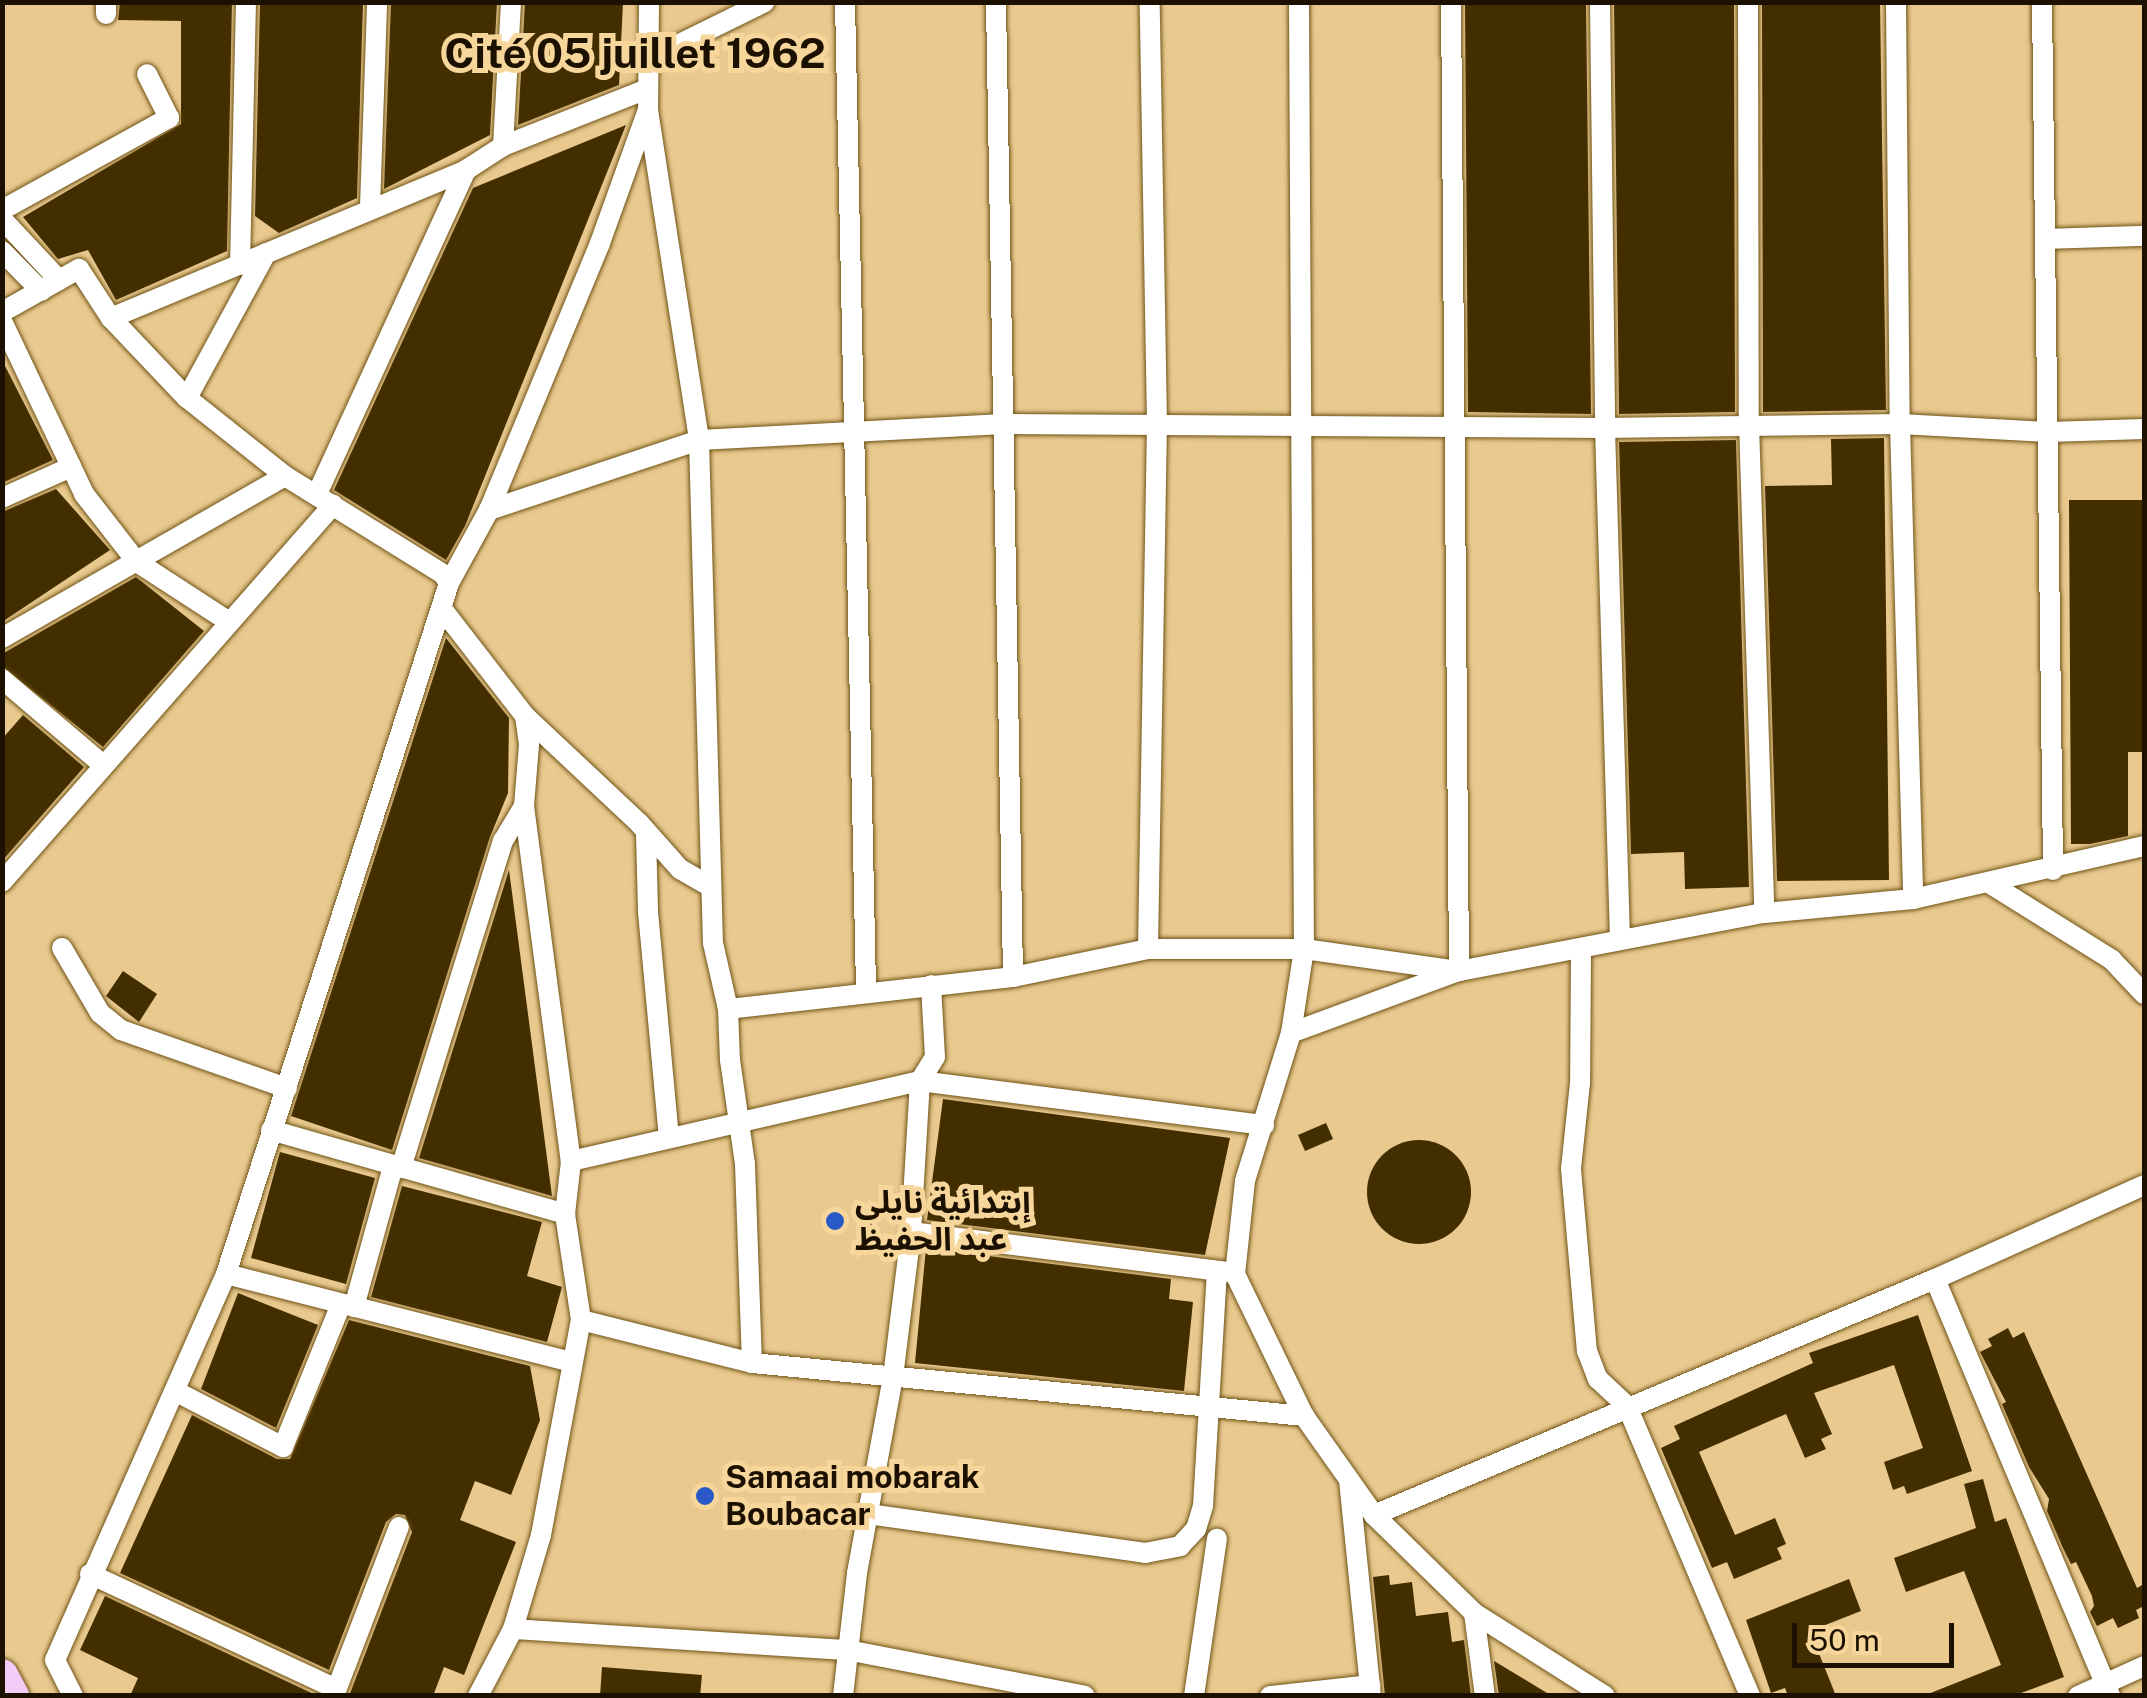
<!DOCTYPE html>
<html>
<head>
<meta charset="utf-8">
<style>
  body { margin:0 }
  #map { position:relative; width:2147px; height:1698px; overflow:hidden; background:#e9c98e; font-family:"Public Sans","Noto Sans Arabic",sans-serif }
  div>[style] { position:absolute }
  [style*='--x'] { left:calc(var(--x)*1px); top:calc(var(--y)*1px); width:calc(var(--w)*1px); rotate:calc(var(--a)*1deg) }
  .building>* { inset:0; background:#432e00 }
  .round { border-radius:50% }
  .roads { filter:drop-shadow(0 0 2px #6f5316) drop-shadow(0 0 2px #6f5316) }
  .minor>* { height:20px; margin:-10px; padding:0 10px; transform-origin:10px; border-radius:10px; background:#fff }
  .trunk>* { height:32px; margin:-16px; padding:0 16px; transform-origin:16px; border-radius:16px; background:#f4ccf8 }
  .dots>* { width:28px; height:28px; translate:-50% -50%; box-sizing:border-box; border:5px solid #f6d69a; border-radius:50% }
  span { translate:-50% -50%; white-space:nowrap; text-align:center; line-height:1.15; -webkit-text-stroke:10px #f6d69a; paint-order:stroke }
  .poi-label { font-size:32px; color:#1c1100; font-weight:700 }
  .left { translate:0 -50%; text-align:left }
  .district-label { font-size:42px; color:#1c1100; font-weight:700 }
  .frame { position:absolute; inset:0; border:5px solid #1c1100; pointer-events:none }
  .scale { position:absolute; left:1792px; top:1623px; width:162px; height:45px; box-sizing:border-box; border:5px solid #1c1100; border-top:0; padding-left:12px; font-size:30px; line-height:35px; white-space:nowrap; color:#1c1100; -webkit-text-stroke:8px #f6d69a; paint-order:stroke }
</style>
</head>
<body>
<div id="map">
  <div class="building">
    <i style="clip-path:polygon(120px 2px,232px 2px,227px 251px,116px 300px,88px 250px,58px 259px,23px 217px,181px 124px,181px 21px,118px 20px)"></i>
    <i style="clip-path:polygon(260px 2px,363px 2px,357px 198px,279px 233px,255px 216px)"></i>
    <i style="clip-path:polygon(391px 2px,497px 2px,490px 135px,384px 189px)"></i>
    <i style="clip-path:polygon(525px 2px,623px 2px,619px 85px,518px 125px)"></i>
    <i style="clip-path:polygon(1465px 2px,1586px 2px,1591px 414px,1468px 412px)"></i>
    <i style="clip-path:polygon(1614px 2px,1734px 2px,1735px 412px,1619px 414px)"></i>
    <i style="clip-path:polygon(1762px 2px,1880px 2px,1886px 410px,1763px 412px)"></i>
    <i style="clip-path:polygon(626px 125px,465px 526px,446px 560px,334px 490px,473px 188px)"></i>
    <i style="clip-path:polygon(2px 360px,53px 460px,2px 483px)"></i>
    <i style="clip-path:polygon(1884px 438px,1889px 880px,1777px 881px,1765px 486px,1832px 485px,1831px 439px)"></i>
    <i style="clip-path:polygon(1736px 440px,1749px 887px,1685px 889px,1684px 852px,1631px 854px,1619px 442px)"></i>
    <i style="clip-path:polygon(56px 489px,110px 550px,2px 622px,2px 512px)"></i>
    <i style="clip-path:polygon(2069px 500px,2144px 500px,2144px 752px,2128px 752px,2128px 836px,2090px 844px,2071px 844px)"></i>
    <i style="clip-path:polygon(136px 577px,204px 631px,103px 747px,2px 666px,2px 654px)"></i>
    <i style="clip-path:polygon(446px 638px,509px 718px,508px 793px,490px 837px,392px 1150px,291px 1116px)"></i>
    <i style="clip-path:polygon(23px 715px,84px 767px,2px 861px,2px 739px)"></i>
    <i style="clip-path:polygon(509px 870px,552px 1196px,419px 1158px)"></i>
    <i style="clip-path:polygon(123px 971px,157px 994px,139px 1022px,106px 996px)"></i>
    <i style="clip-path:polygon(943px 1099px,1230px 1138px,1205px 1255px,927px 1220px)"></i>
    <i style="clip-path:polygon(1326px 1123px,1333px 1139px,1305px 1151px,1298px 1135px)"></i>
    <i class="round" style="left:1367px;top:1140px;width:104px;height:104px"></i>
    <i style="clip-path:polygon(280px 1152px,375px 1178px,346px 1284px,251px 1258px)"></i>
    <i style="clip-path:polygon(402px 1186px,542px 1222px,527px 1276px,562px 1287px,547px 1342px,371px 1297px)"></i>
    <i style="clip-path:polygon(926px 1248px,1171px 1279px,1169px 1299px,1193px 1302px,1184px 1391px,915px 1363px)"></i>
    <i style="clip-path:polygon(238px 1293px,318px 1325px,276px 1428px,201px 1389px)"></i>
    <i style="clip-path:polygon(1918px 1315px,1972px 1471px,1907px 1494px,1904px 1486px,1893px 1490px,1884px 1462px,1923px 1448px,1894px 1365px,1814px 1393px,1832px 1434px,1821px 1439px,1826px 1449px,1805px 1458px,1786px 1414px,1699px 1452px,1735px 1535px,1775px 1518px,1786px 1544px,1777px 1548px,1782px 1559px,1734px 1579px,1727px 1562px,1712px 1568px,1661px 1448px,1680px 1439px,1674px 1426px,1813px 1363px,1809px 1353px)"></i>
    <i style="clip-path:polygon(349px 1320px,530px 1366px,540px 1420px,511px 1495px,475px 1481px,460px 1520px,516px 1542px,464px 1675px,444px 1667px,433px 1696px,349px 1696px,412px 1532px,405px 1515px,396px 1514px,386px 1522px,329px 1670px,120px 1573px,192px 1415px,277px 1459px,290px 1459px)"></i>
    <i style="clip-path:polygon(2008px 1328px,2013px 1338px,2024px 1332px,2137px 1588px,2144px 1584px,2144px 1606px,2136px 1610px,2139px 1618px,2118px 1628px,2113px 1618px,2097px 1626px,2090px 1612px,2094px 1606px,2092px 1596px,2076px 1562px,2071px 1564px,2063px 1548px,2047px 1511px,2049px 1499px,2029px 1467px,2002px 1404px,2006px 1402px,1980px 1352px,1992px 1346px,1988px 1339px)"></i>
    <i style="clip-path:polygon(1983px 1479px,1995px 1522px,2006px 1518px,2064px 1677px,2013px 1696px,1923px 1696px,2001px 1665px,1964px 1571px,1906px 1592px,1894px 1558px,1976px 1528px,1964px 1484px)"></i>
    <i style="clip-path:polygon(1389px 1575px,1390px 1585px,1412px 1582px,1416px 1616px,1448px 1612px,1452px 1642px,1464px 1640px,1471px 1696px,1385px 1696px,1373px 1577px)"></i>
    <i style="clip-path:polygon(1849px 1579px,1861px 1611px,1810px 1631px,1836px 1696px,1788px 1696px,1785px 1688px,1771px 1693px,1746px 1620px)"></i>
    <i style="clip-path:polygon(105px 1596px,318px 1696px,130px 1696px,138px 1678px,80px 1650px)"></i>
    <i style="clip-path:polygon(1494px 1661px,1552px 1696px,1499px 1696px)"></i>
    <i style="clip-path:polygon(602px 1667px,702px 1675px,700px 1696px,600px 1696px)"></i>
  </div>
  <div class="roads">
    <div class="minor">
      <i style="--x:649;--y:2;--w:108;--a:90.5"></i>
      <i style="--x:648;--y:110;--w:334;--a:81.2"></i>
      <i style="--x:699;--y:440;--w:503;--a:88.41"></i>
      <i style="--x:713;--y:943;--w:68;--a:77.2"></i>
      <i style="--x:728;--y:1009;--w:51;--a:87.8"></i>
      <i style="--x:730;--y:1060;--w:105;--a:81.8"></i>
      <i style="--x:745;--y:1164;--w:199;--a:88"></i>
      <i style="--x:845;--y:2;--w:990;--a:88.78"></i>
      <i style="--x:996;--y:2;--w:975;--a:89"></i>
      <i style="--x:1299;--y:2;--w:947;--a:89.7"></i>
      <i style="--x:1304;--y:949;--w:85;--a:98.8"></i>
      <i style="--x:1291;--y:1033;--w:155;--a:107.3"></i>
      <i style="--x:1245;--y:1181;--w:94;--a:96.1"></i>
      <i style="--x:1235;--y:1274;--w:158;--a:64.1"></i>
      <i style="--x:1304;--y:1416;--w:121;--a:54.7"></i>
      <i style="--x:1374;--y:1515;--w:140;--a:44.4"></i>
      <i style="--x:1474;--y:1613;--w:155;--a:32.4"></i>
      <i style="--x:1600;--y:2;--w:426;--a:89.3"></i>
      <i style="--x:1605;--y:428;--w:511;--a:88.32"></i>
      <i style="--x:1748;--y:2;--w:421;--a:89.9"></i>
      <i style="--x:1749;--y:423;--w:490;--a:88.2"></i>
      <i style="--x:1896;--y:2;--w:422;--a:89.5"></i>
      <i style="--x:1900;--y:424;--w:475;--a:88.4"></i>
      <i style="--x:2042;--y:2;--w:868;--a:89.27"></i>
      <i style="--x:106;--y:14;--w:12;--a:-90"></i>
      <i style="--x:647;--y:60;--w:131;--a:-26.2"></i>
      <i style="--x:503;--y:146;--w:144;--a:-86.8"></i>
      <i style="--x:370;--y:207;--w:205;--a:-88"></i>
      <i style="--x:2;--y:210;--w:191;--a:-28.9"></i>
      <i style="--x:169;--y:118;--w:49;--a:-116.6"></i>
      <i style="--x:2;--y:219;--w:83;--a:46.9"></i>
      <i style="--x:59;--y:280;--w:23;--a:-29"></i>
      <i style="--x:79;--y:269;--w:59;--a:56.9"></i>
      <i style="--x:111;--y:318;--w:110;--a:46.5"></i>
      <i style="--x:187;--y:398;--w:125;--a:38.5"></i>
      <i style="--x:285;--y:476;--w:186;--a:31.8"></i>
      <i style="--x:443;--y:574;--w:11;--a:56"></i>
      <i style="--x:2046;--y:239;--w:98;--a:-1.8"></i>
      <i style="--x:2;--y:251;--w:56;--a:45.7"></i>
      <i style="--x:240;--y:265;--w:263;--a:-88.7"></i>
      <i style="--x:2;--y:312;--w:65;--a:-29.3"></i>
      <i style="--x:111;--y:318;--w:385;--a:-22.6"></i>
      <i style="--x:466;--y:170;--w:44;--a:-33"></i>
      <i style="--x:503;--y:146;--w:155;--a:-21.6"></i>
      <i style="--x:2;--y:321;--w:191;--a:64.6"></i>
      <i style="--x:84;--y:494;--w:86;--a:52.1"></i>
      <i style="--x:137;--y:562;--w:108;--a:33"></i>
      <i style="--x:187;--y:398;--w:165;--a:-61.4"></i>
      <i style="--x:317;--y:494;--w:357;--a:-65.3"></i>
      <i style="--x:2;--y:498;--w:76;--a:-24.2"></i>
      <i style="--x:489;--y:510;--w:221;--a:-18.4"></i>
      <i style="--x:699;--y:440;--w:305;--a:-3"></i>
      <i style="--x:1004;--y:424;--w:601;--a:0.38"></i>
      <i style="--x:1605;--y:428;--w:295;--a:-0.8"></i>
      <i style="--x:1900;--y:424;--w:148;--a:3.1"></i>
      <i style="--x:2048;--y:432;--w:96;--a:-1.8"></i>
      <i style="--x:443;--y:610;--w:134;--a:52.3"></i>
      <i style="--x:525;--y:716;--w:156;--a:43.2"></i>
      <i style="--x:639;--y:823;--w:62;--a:48.3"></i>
      <i style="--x:680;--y:869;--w:36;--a:30"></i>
      <i style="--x:2;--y:638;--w:326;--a:-29.8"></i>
      <i style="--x:2;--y:679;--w:133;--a:40.4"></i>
      <i style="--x:525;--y:716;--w:29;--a:82"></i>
      <i style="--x:529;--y:745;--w:61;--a:94.7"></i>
      <i style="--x:524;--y:806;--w:358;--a:82.5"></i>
      <i style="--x:646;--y:834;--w:78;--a:88.5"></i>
      <i style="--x:648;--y:912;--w:226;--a:84.7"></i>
      <i style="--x:2;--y:882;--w:502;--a:-48.72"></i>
      <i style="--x:1989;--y:883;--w:145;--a:32"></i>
      <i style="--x:2112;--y:960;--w:47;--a:46.7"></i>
      <i style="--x:62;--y:948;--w:75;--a:59.7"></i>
      <i style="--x:100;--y:1013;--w:27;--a:39"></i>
      <i style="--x:121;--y:1030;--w:176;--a:19.3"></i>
      <i style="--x:1148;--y:949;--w:526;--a:-89.02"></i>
      <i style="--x:1157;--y:423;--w:421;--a:-91"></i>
      <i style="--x:1581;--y:951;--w:132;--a:90.4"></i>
      <i style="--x:1580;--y:1083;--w:86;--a:96"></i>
      <i style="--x:1571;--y:1169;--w:183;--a:85"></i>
      <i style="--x:1587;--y:1351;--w:30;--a:69"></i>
      <i style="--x:1598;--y:1379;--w:40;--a:43"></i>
      <i style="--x:1627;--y:1406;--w:315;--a:67"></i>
      <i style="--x:728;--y:1009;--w:287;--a:-6.4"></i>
      <i style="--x:1013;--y:977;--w:138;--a:-11.7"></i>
      <i style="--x:1148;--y:949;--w:156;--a:0"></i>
      <i style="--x:1304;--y:949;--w:157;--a:8.1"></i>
      <i style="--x:1459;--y:971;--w:310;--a:-10.8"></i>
      <i style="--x:1764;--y:913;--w:150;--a:-5.4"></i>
      <i style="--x:1913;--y:899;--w:237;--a:-12.9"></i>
      <i style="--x:1291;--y:1033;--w:179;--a:-20.3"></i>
      <i style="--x:1459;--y:971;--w:969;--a:-90.47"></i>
      <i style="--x:271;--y:1130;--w:306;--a:15.9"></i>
      <i style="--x:401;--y:1168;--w:343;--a:-72.7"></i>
      <i style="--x:503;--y:841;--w:41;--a:-59"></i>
      <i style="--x:911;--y:1232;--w:319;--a:7.2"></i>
      <i style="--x:226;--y:1274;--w:355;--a:14.3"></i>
      <i style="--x:1935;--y:1279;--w:452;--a:67.2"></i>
      <i style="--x:354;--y:1307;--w:146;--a:-74.5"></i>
      <i style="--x:581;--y:1320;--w:176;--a:14.1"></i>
      <i style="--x:752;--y:1363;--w:555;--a:5.48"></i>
      <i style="--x:175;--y:1391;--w:122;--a:27.4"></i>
      <i style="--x:283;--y:1447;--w:154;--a:-67.9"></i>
      <i style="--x:1349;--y:1480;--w:217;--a:84.2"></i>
      <i style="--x:868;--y:1514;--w:280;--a:8"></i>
      <i style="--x:1145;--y:1553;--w:36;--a:-11"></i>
      <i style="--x:1180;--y:1546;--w:23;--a:-47"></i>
      <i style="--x:1196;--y:1529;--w:24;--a:-73"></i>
      <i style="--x:1203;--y:1506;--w:235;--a:-86.6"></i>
      <i style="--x:1374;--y:1515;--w:609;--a:-22.82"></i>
      <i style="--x:1935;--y:1279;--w:229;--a:-24.2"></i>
      <i style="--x:90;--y:1574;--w:272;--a:25"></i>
      <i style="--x:1474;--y:1613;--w:84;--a:82.5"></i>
      <i style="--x:513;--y:1629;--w:335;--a:3.6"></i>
      <i style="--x:847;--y:1650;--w:242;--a:10.9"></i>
      <i style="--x:73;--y:1696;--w:40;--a:-116.6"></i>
      <i style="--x:55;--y:1660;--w:422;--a:-66.1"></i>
      <i style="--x:226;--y:1274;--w:726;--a:-72.11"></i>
      <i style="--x:449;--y:583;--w:83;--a:-61.3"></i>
      <i style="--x:489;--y:510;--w:289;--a:-67.4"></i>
      <i style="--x:600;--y:243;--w:141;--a:-70.2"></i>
      <i style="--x:334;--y:1696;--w:181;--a:-69"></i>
      <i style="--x:478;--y:1696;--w:76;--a:-62.4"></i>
      <i style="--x:513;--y:1629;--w:98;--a:-73.4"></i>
      <i style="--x:541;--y:1535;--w:219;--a:-79.5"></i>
      <i style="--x:581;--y:1320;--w:107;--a:-98.6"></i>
      <i style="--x:565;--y:1214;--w:53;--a:-83.5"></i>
      <i style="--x:571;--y:1161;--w:358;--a:-12.9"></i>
      <i style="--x:920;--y:1081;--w:347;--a:7.3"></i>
      <i style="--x:843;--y:1696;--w:124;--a:-83.5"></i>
      <i style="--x:857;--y:1573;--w:199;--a:-79.6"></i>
      <i style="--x:893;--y:1377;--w:146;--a:-82.9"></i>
      <i style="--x:911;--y:1232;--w:151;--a:-86.6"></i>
      <i style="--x:920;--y:1081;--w:28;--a:-58"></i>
      <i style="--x:935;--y:1057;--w:72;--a:-93.2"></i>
      <i style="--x:1194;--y:1696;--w:159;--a:-81.7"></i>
      <i style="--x:1270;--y:1696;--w:101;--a:-6.3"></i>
      <i style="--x:2078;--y:1696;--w:72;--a:-24.4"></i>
    </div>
    <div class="trunk">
      <i style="--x:2;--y:1675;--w:24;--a:62"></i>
    </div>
  </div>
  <div class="dots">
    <i style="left:835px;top:1221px;background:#2859c7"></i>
    <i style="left:705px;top:1496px;background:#2859c7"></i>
  </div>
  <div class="poi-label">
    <span class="left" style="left:855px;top:1221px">إبتدائية نايلي<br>عبد الحفيظ</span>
    <span class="left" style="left:725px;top:1496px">Samaai mobarak<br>Boubacar</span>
  </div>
  <div class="district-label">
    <span style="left:635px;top:53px">Cité 05 juillet 1962</span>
  </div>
  <div class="frame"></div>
  <div class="scale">50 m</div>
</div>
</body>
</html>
